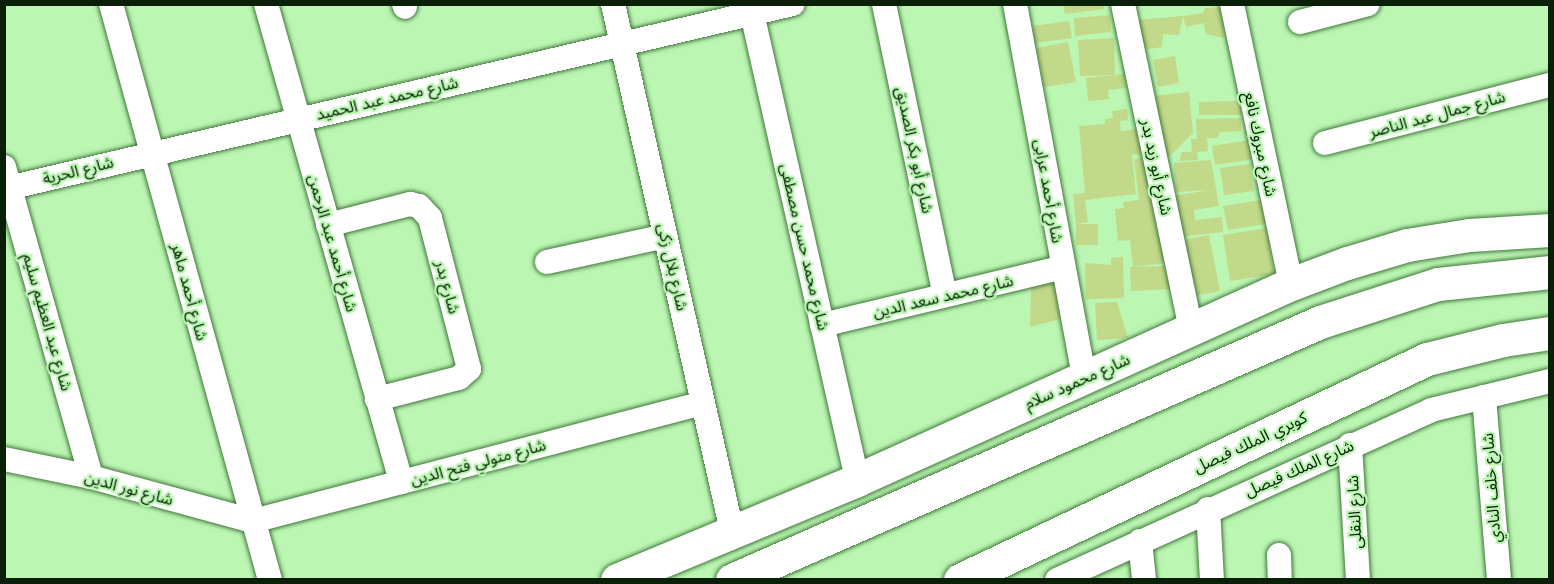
<!DOCTYPE html>
<html>
<head>
<meta charset="utf-8">
<style>
  body { margin:0 }
  #map { position:relative; width:1554px; height:584px; overflow:hidden; background:#bbf6b3; font-family:"Libre Baskerville","Noto Sans Arabic",serif }
  div>[style] { position:absolute }
  [style*='--x'] { left:calc(var(--x)*1px); top:calc(var(--y)*1px); width:calc(var(--w)*1px); rotate:calc(var(--a)*1deg) }
  .building>* { inset:0; background:#c2d989 }
  .roads { filter:drop-shadow(0 0 2px #41773b) drop-shadow(0 0 2px #41773b) }
  .street>* { height:24px; margin:-12px; padding:0 12px; transform-origin:12px; border-radius:12px; background:#fff }
  .secondary>* { height:33px; margin:-16.5px; padding:0 16.5px; transform-origin:16.5px; border-radius:16.5px; background:#fff }
  .primary>* { height:33px; margin:-16.5px; padding:0 16.5px; transform-origin:16.5px; border-radius:16.5px; background:#fff }
  span { translate:-50% -50%; white-space:nowrap; text-align:center; line-height:1.15; -webkit-text-stroke:4.5px #bbf6b3; paint-order:stroke }
  .street-label { font-size:16px; color:#091f07 }
  .frame { position:absolute; inset:0; border:6px solid #091f07; pointer-events:none }
</style>
</head>
<body>
<div id="map">
  <div class="building">
    <i style="clip-path:polygon(1063px 4px,1104px 4px,1104px 9px,1065px 14px)"></i>
    <i style="clip-path:polygon(1223px 7px,1224px 38px,1206px 34px,1204px 23px,1186px 27px,1183px 16px,1203px 13px,1205px 8px)"></i>
    <i style="clip-path:polygon(1110px 15px,1111px 32px,1075px 36px,1074px 18px)"></i>
    <i style="clip-path:polygon(1183px 16px,1179px 35px,1163px 34px,1162px 47px,1143px 50px,1138px 20px)"></i>
    <i style="clip-path:polygon(1069px 21px,1072px 38px,1035px 43px,1033px 26px)"></i>
    <i style="clip-path:polygon(1114px 38px,1115px 75px,1080px 76px,1078px 40px)"></i>
    <i style="clip-path:polygon(1068px 42px,1076px 82px,1044px 87px,1037px 48px)"></i>
    <i style="clip-path:polygon(1175px 56px,1179px 83px,1158px 87px,1153px 60px)"></i>
    <i style="clip-path:polygon(1125px 74px,1126px 88px,1108px 90px,1109px 99px,1088px 101px,1086px 78px)"></i>
    <i style="clip-path:polygon(1189px 92px,1193px 133px,1171px 155px,1162px 157px,1155px 96px)"></i>
    <i style="clip-path:polygon(1241px 101px,1241px 115px,1199px 115px,1199px 102px)"></i>
    <i style="clip-path:polygon(1127px 109px,1128px 120px,1120px 121px,1121px 131px,1143px 128px,1146px 156px,1132px 154px,1136px 194px,1085px 200px,1088px 222px,1076px 224px,1073px 194px,1085px 193px,1079px 126px,1105px 124px,1105px 119px,1113px 118px,1112px 111px)"></i>
    <i style="clip-path:polygon(1241px 118px,1241px 131px,1220px 132px,1217px 138px,1207px 138px,1208px 151px,1197px 152px,1198px 160px,1179px 161px,1182px 152px,1192px 152px,1191px 139px,1197px 139px,1196px 119px)"></i>
    <i style="clip-path:polygon(1251px 140px,1254px 159px,1215px 165px,1212px 146px)"></i>
    <i style="clip-path:polygon(1155px 157px,1165px 263px,1133px 267px,1130px 240px,1118px 241px,1115px 209px,1124px 208px,1123px 202px,1139px 200px,1134px 159px)"></i>
    <i style="clip-path:polygon(1211px 160px,1219px 206px,1194px 210px,1195px 220px,1222px 217px,1223px 232px,1178px 237px,1173px 196px,1209px 190px,1176px 192px,1174px 163px)"></i>
    <i style="clip-path:polygon(1250px 164px,1254px 191px,1224px 195px,1220px 168px)"></i>
    <i style="clip-path:polygon(1261px 200px,1265px 224px,1228px 230px,1223px 206px)"></i>
    <i style="clip-path:polygon(1076px 224px,1098px 224px,1098px 245px,1076px 245px)"></i>
    <i style="clip-path:polygon(1267px 228px,1274px 274px,1230px 281px,1223px 235px)"></i>
    <i style="clip-path:polygon(1209px 235px,1220px 291px,1189px 297px,1178px 241px)"></i>
    <i style="clip-path:polygon(1123px 257px,1124px 298px,1086px 299px,1085px 263px,1111px 265px,1111px 258px)"></i>
    <i style="clip-path:polygon(1169px 266px,1170px 289px,1131px 291px,1130px 267px)"></i>
    <i style="clip-path:polygon(1053px 281px,1064px 318px,1030px 327px,1031px 287px)"></i>
    <i style="clip-path:polygon(1117px 302px,1128px 338px,1097px 340px,1095px 303px)"></i>
  </div>
  <div class="roads">
    <div class="street">
      <i style="--x:111;--y:4;--w:598;--a:74.57"></i>
      <i style="--x:266;--y:4;--w:497;--a:74.2"></i>
      <i style="--x:404;--y:4;--w:3;--a:72"></i>
      <i style="--x:613;--y:4;--w:540;--a:77.28"></i>
      <i style="--x:884;--y:4;--w:297;--a:78.2"></i>
      <i style="--x:1015;--y:4;--w:379;--a:79.5"></i>
      <i style="--x:1123;--y:4;--w:332;--a:78.2"></i>
      <i style="--x:1232;--y:4;--w:286;--a:78.1"></i>
      <i style="--x:752;--y:13;--w:479;--a:77.3"></i>
      <i style="--x:1300;--y:22;--w:70;--a:-14.8"></i>
      <i style="--x:1325;--y:143;--w:232;--a:-14.5"></i>
      <i style="--x:4;--y:167;--w:322;--a:74.3"></i>
      <i style="--x:4;--y:189;--w:810;--a:-13.2"></i>
      <i style="--x:328;--y:225;--w:85;--a:-14.4"></i>
      <i style="--x:410;--y:204;--w:9;--a:13"></i>
      <i style="--x:419;--y:206;--w:16;--a:47"></i>
      <i style="--x:430;--y:218;--w:156;--a:75.5"></i>
      <i style="--x:469;--y:369;--w:13;--a:138"></i>
      <i style="--x:459;--y:378;--w:85;--a:165.6"></i>
      <i style="--x:547;--y:262;--w:121;--a:-12.4"></i>
      <i style="--x:822;--y:325;--w:248;--a:-13.5"></i>
      <i style="--x:1484;--y:397;--w:184;--a:85.3"></i>
      <i style="--x:1350;--y:445;--w:135;--a:86.6"></i>
      <i style="--x:4;--y:459;--w:89;--a:11.7"></i>
      <i style="--x:91;--y:477;--w:168;--a:15.2"></i>
      <i style="--x:253;--y:521;--w:465;--a:-14.7"></i>
      <i style="--x:1208;--y:509;--w:71;--a:86.8"></i>
      <i style="--x:1140;--y:541;--w:39;--a:84"></i>
      <i style="--x:1279;--y:555;--w:25;--a:88"></i>
      <i style="--x:1057;--y:580;--w:411;--a:-24.4"></i>
      <i style="--x:1431;--y:410;--w:122;--a:-13.7"></i>
    </div>
    <div class="secondary">
      <i style="--x:617;--y:580;--w:260;--a:-22.6"></i>
      <i style="--x:857;--y:480;--w:476;--a:-24.3"></i>
      <i style="--x:1291;--y:284;--w:60;--a:-20.6"></i>
      <i style="--x:1347;--y:263;--w:63;--a:-16.7"></i>
      <i style="--x:1407;--y:245;--w:63;--a:-9.2"></i>
      <i style="--x:1469;--y:235;--w:81;--a:-3.5"></i>
    </div>
    <div class="primary">
      <i style="--x:732;--y:580;--w:642;--a:-23.69"></i>
      <i style="--x:1320;--y:322;--w:124;--a:-17.9"></i>
      <i style="--x:1438;--y:284;--w:113;--a:-6.1"></i>
      <i style="--x:960;--y:580;--w:517;--a:-25.33"></i>
      <i style="--x:1427;--y:359;--w:78;--a:-14"></i>
      <i style="--x:1503;--y:340;--w:48;--a:-8.5"></i>
    </div>
  </div>
  <div class="street-label">
    <span style="left:387px;top:98px;rotate:-13deg">شارع محمد عبد الحميد</span>
    <span style="left:1437px;top:114px;rotate:-15deg">شارع جمال عبد الناصر</span>
    <span style="left:1261px;top:144px;rotate:78deg">شارع مبروك نافع</span>
    <span style="left:915px;top:150px;rotate:78deg">شارع أبو بكر الصديق</span>
    <span style="left:1157px;top:167px;rotate:78deg">شارع أبو زيد بدر</span>
    <span style="left:78px;top:170px;rotate:-14deg">شارع الحرية</span>
    <span style="left:1049px;top:191px;rotate:80deg">شارع أحمد عرابى</span>
    <span style="left:333px;top:243px;rotate:74deg">شارع أحمد عبد الرحمن</span>
    <span style="left:805px;top:247px;rotate:77deg">شارع محمد حسن مصطفى</span>
    <span style="left:673px;top:267px;rotate:77deg">شارع بلال زكى</span>
    <span style="left:448px;top:287px;rotate:75deg">شارع بدر</span>
    <span style="left:190px;top:292px;rotate:75deg">شارع أحمد ماهر</span>
    <span style="left:943px;top:296px;rotate:-13deg">شارع محمد سعد الدين</span>
    <span style="left:48px;top:322px;rotate:74deg">شارع عبد العظيم سليم</span>
    <span style="left:1077px;top:381px;rotate:-24deg">شارع محمود سلام</span>
    <span style="left:1250px;top:442px;rotate:-25deg">كوبري الملك فيصل</span>
    <span style="left:478px;top:462px;rotate:-15deg">شارع متولي فتح الدين</span>
    <span style="left:1299px;top:468px;rotate:-24deg">شارع الملك فيصل</span>
    <span style="left:129px;top:488px;rotate:15deg">شارع نور الدين</span>
    <span style="left:1491px;top:488px;rotate:-94deg">شارع خلف النادي</span>
    <span style="left:1354px;top:512px;rotate:-93deg">شارع النقلى</span>
  </div>
  <div class="frame"></div>
</div>
</body>
</html>
